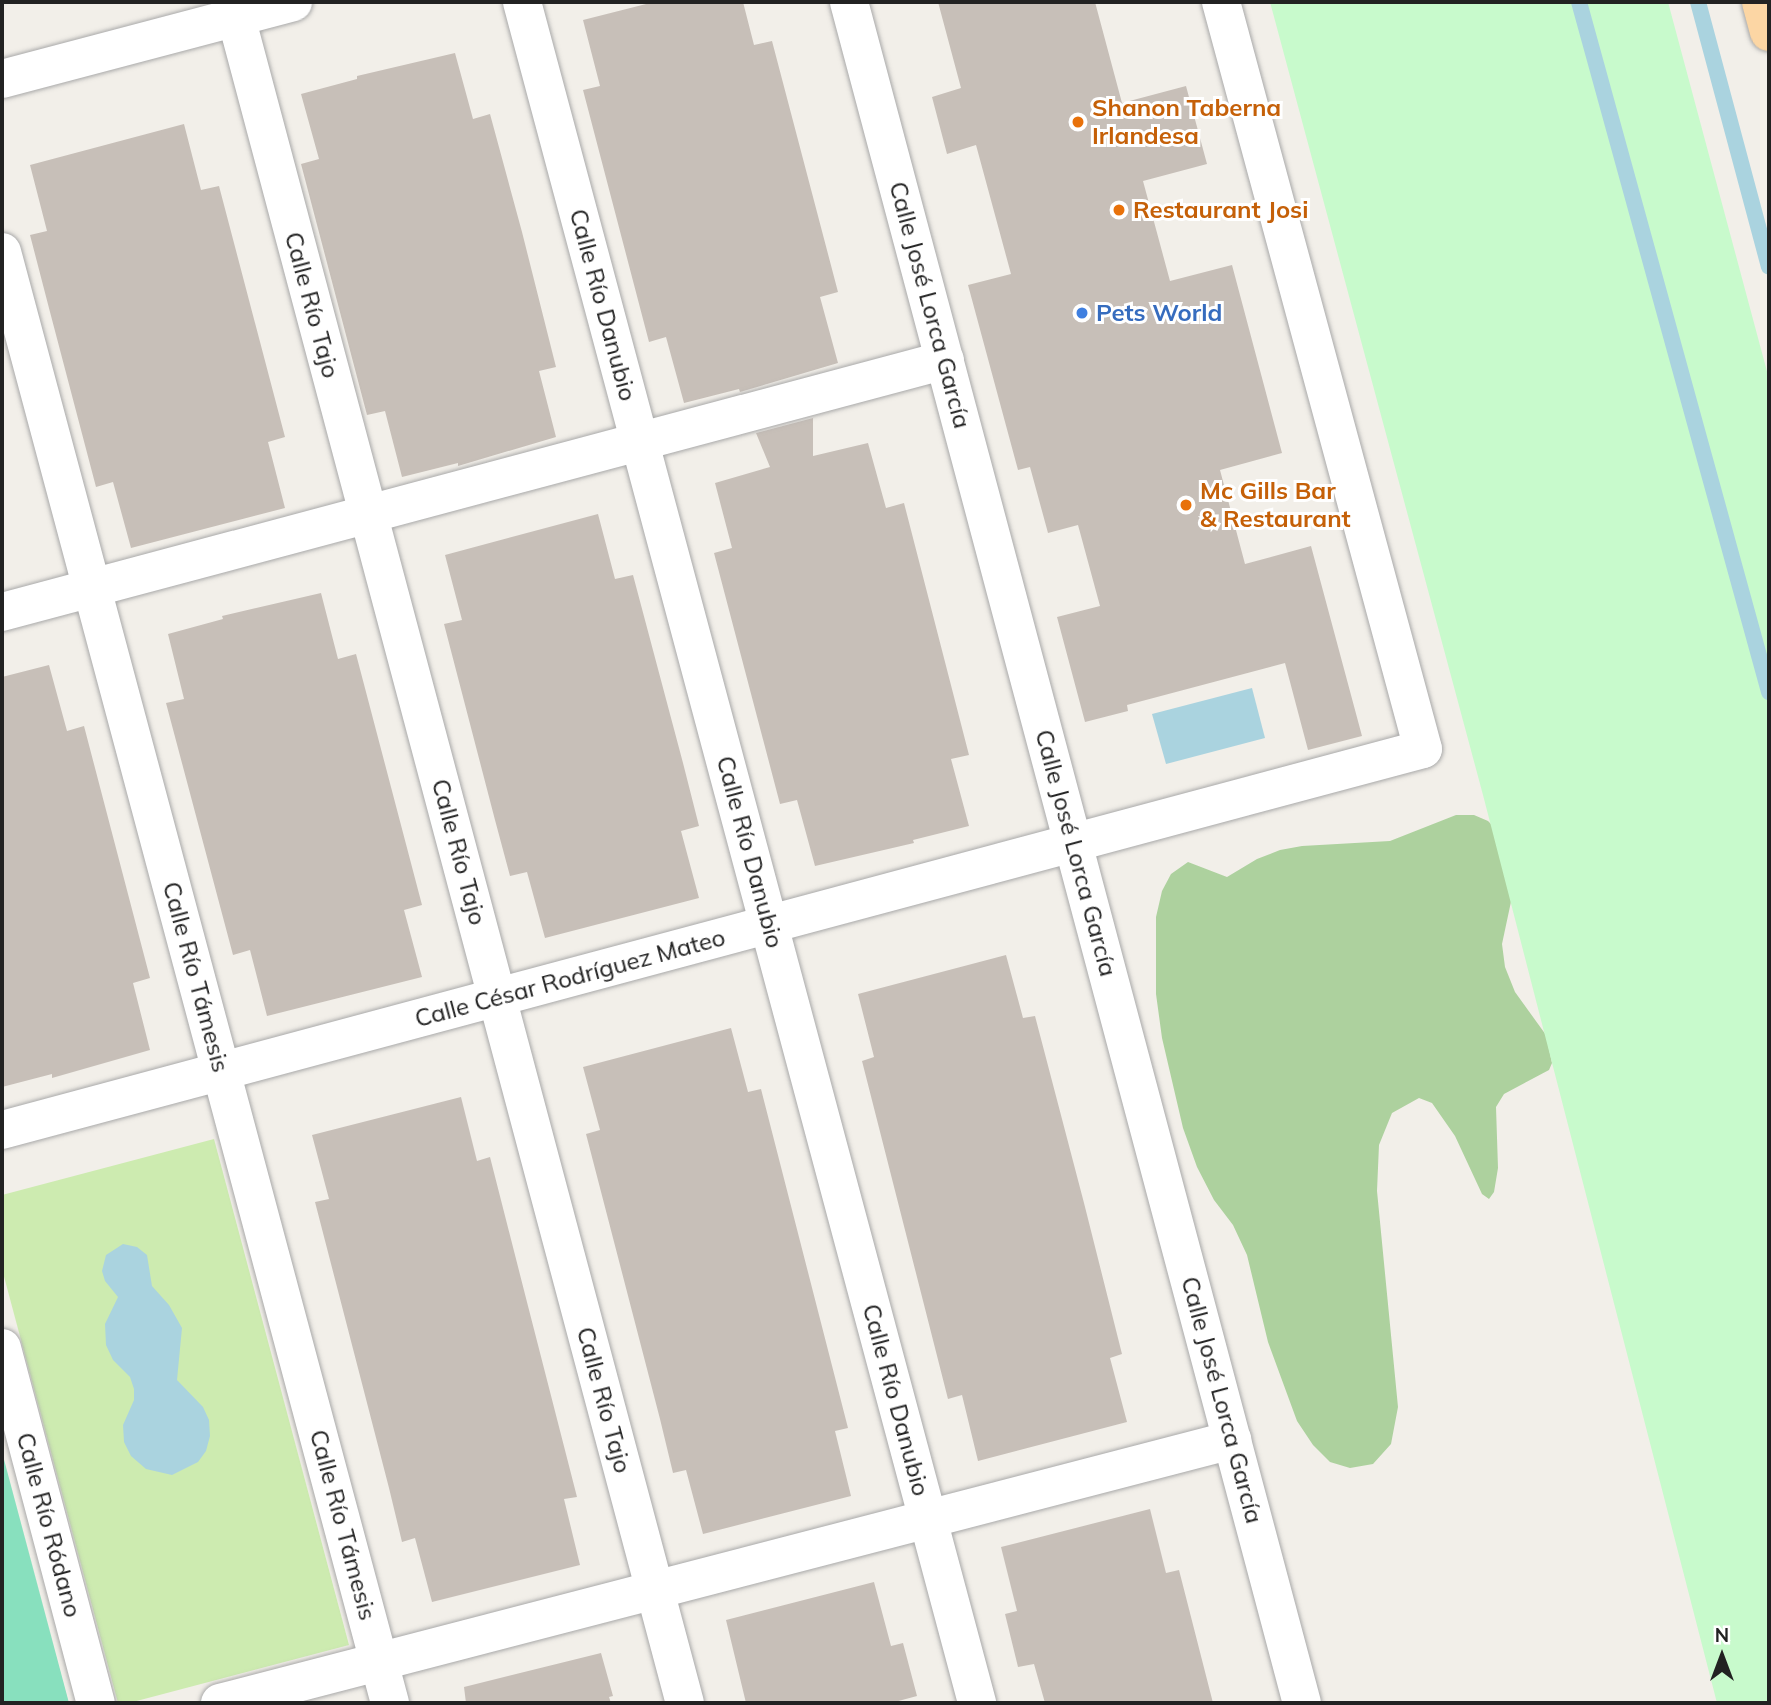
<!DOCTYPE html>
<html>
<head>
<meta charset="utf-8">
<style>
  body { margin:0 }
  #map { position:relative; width:1771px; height:1705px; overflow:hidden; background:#f2efe9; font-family:Mulish,sans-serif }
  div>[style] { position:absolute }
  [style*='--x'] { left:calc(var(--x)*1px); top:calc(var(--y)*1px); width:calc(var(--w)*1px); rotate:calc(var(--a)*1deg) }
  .grass>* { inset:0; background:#cdebb0 }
  .forest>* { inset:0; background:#add19e }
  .park>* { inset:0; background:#c8facc }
  .pitch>* { inset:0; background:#88e0be }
  .water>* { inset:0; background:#aad3df }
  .stream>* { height:16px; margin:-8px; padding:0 8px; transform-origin:8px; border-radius:8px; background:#aad3df }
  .building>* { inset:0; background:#c7bfb8 }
  .roads { filter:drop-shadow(0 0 2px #a9a9a9) drop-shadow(0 0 2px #a9a9a9) }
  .minor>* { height:38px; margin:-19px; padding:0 19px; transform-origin:19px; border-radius:19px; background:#fff }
  .major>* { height:38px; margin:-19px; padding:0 19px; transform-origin:19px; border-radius:19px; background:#fcd6a4 }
  .dots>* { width:19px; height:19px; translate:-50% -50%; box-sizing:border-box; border:4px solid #fff; border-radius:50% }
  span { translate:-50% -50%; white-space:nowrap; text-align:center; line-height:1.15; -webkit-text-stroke:6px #fff; paint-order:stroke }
  .food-label { font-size:24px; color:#c56008; font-weight:700 }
  .left { translate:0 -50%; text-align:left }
  .street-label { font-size:24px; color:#222 }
  .shop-label { font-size:24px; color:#366cbe; font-weight:700 }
  .frame { position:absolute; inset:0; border:4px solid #222; pointer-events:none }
  .north { position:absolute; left:1687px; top:1621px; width:70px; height:70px; -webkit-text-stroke:5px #fff; paint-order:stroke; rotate:0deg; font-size:19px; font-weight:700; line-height:28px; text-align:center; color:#222 }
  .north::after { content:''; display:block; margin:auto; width:24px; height:32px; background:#222; clip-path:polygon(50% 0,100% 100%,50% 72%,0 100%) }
</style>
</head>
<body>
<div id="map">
  <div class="grass">
    <i style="clip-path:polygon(214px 1139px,349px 1645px,129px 1703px,118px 1703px,2px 1269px,2px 1195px)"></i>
  </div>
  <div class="forest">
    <i style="clip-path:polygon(1456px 815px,1474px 815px,1488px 821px,1499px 832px,1512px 897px,1502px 944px,1505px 967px,1515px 992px,1546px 1035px,1552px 1063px,1549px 1070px,1504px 1094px,1496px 1107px,1498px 1168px,1494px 1192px,1489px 1199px,1482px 1194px,1455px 1136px,1432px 1103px,1419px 1098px,1392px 1113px,1379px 1145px,1377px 1191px,1398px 1407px,1391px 1444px,1373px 1464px,1350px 1468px,1330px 1462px,1313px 1445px,1297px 1421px,1268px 1342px,1247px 1255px,1233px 1225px,1214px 1200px,1197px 1167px,1183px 1128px,1162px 1038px,1156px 994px,1156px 917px,1162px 891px,1171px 874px,1188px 862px,1227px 877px,1257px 859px,1280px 850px,1302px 846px,1390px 841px)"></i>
  </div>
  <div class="park">
    <i style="clip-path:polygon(1270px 2px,1668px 2px,1769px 379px,1769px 1703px,1717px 1703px,1483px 795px)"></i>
  </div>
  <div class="pitch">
    <i style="clip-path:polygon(2px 1452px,69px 1703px,2px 1703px)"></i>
  </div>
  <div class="water">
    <i style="clip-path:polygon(1252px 688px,1265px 738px,1166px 764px,1152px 714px)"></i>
    <i style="clip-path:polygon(123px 1244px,137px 1247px,147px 1255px,152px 1286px,169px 1305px,182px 1328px,177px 1380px,203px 1407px,209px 1420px,210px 1436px,206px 1451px,198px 1462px,172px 1475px,146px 1469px,131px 1456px,124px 1442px,123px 1425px,134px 1400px,134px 1389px,130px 1377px,113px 1360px,106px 1345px,105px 1324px,118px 1297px,105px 1281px,102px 1271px,106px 1255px)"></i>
  </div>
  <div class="stream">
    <i style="--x:1579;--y:2;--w:716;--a:74.6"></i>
    <i style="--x:1698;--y:2;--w:274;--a:75"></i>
  </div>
  <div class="building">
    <i style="clip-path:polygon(654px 2px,743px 2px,754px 45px,772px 41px,838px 292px,820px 297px,838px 363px,740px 392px,739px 389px,684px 403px,666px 337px,649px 342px,583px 90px,600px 86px,583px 20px)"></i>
    <i style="clip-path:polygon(938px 2px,1095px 2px,1122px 103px,1186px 86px,1207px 164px,1143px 181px,1170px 281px,1232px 265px,1282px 453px,1220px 470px,1245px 564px,1311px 546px,1362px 736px,1308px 750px,1285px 663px,1127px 705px,1128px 711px,1085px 722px,1057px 617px,1100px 606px,1078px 525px,1048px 533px,1030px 467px,1018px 470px,968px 285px,1011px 274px,976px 145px,947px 154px,932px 97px,961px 88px)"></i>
    <i style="clip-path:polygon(455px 53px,473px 119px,490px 114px,522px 232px,556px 367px,539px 371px,556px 437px,458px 466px,458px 463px,402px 477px,385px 411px,367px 415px,301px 164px,319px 159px,301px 94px,357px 79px,357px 76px)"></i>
    <i style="clip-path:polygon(184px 124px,201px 190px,219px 186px,285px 437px,268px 442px,285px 508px,131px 548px,113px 482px,96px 487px,50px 312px,30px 235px,47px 231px,30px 165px)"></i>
    <i style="clip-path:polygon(813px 418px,813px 456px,868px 443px,886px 508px,904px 503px,969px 755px,951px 759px,969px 826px,913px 840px,914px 843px,815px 866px,797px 800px,780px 804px,714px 553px,732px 548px,715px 483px,770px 467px,756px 433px)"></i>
    <i style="clip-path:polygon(598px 514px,615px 579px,633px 575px,683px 763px,699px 826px,681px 831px,699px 898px,545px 938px,527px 872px,510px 876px,495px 820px,444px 624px,462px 620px,445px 555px)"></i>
    <i style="clip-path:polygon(321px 593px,338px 659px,356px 654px,371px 711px,422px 905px,404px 910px,422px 977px,267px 1016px,250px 950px,233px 955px,166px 703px,184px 699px,168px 634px,223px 619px,222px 616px)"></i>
    <i style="clip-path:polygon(49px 665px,67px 731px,84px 726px,150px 978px,133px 983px,150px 1050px,52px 1078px,52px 1074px,2px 1087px,2px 677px)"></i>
    <i style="clip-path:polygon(1006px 955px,1023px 1018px,1035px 1016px,1084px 1203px,1122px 1354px,1110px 1358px,1127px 1422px,978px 1461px,962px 1395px,948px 1399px,862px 1061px,874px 1057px,858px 994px)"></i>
    <i style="clip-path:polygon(731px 1028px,748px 1092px,761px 1089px,848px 1428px,835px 1431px,851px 1496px,703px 1534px,686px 1470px,673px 1473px,660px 1419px,586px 1134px,600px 1130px,583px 1067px)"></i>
    <i style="clip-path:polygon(461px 1097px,477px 1161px,490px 1157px,528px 1306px,577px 1497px,564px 1499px,580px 1565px,432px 1602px,415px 1538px,402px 1542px,389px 1488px,315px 1202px,329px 1199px,312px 1135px)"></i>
    <i style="clip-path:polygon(1150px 1509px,1166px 1573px,1179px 1570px,1213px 1703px,1045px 1703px,1034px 1664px,1018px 1667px,1005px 1614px,1017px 1611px,1001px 1547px)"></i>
    <i style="clip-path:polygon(874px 1582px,891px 1646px,903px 1643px,917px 1696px,891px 1703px,746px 1703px,726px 1620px)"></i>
    <i style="clip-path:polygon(601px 1653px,613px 1696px,609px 1697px,611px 1703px,466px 1703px,464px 1687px)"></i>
  </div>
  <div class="roads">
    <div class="minor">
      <i style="--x:232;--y:2;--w:1760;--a:75.09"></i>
      <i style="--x:522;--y:2;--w:1761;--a:75.02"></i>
      <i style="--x:849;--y:2;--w:1760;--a:75.09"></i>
      <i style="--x:2;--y:79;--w:301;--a:-14.8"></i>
      <i style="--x:2;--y:252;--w:1502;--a:75.03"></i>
      <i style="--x:2;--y:612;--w:976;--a:-14.96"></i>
      <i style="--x:2;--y:1130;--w:1471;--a:-15.01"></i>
      <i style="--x:1423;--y:749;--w:774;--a:-105.13"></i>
      <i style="--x:2;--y:1348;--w:367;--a:75.2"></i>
      <i style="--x:220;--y:1703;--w:1046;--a:-14.57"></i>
    </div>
    <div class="major">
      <i style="--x:1761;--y:2;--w:31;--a:75"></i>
    </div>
  </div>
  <div class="dots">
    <i style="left:1078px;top:122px;background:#e8710a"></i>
    <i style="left:1119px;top:210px;background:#e8710a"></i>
    <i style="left:1082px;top:313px;background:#3f7fe0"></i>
    <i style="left:1186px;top:505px;background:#e8710a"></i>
  </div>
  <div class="food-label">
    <span class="left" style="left:1092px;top:122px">Shanon Taberna<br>Irlandesa</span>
    <span class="left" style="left:1133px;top:210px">Restaurant Josi</span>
    <span class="left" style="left:1200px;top:505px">Mc Gills Bar<br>&amp; Restaurant</span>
  </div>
  <div class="street-label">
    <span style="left:312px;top:305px;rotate:75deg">Calle Río Tajo</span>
    <span style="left:603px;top:305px;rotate:75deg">Calle Río Danubio</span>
    <span style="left:930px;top:305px;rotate:75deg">Calle José Lorca García</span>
    <span style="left:459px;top:852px;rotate:75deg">Calle Río Tajo</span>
    <span style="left:750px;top:852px;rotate:75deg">Calle Río Danubio</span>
    <span style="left:1076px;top:853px;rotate:75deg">Calle José Lorca García</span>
    <span style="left:196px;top:977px;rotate:75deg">Calle Río Támesis</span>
    <span style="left:570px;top:978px;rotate:-15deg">Calle César Rodríguez Mateo</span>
    <span style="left:604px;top:1400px;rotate:75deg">Calle Río Tajo</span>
    <span style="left:896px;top:1400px;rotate:75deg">Calle Río Danubio</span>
    <span style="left:1222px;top:1400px;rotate:75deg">Calle José Lorca García</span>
    <span style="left:49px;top:1525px;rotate:75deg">Calle Río Ródano</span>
    <span style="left:343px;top:1525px;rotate:75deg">Calle Río Támesis</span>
  </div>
  <div class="shop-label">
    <span class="left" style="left:1096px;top:313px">Pets World</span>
  </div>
  <div class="frame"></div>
  <div class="north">N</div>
</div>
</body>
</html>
